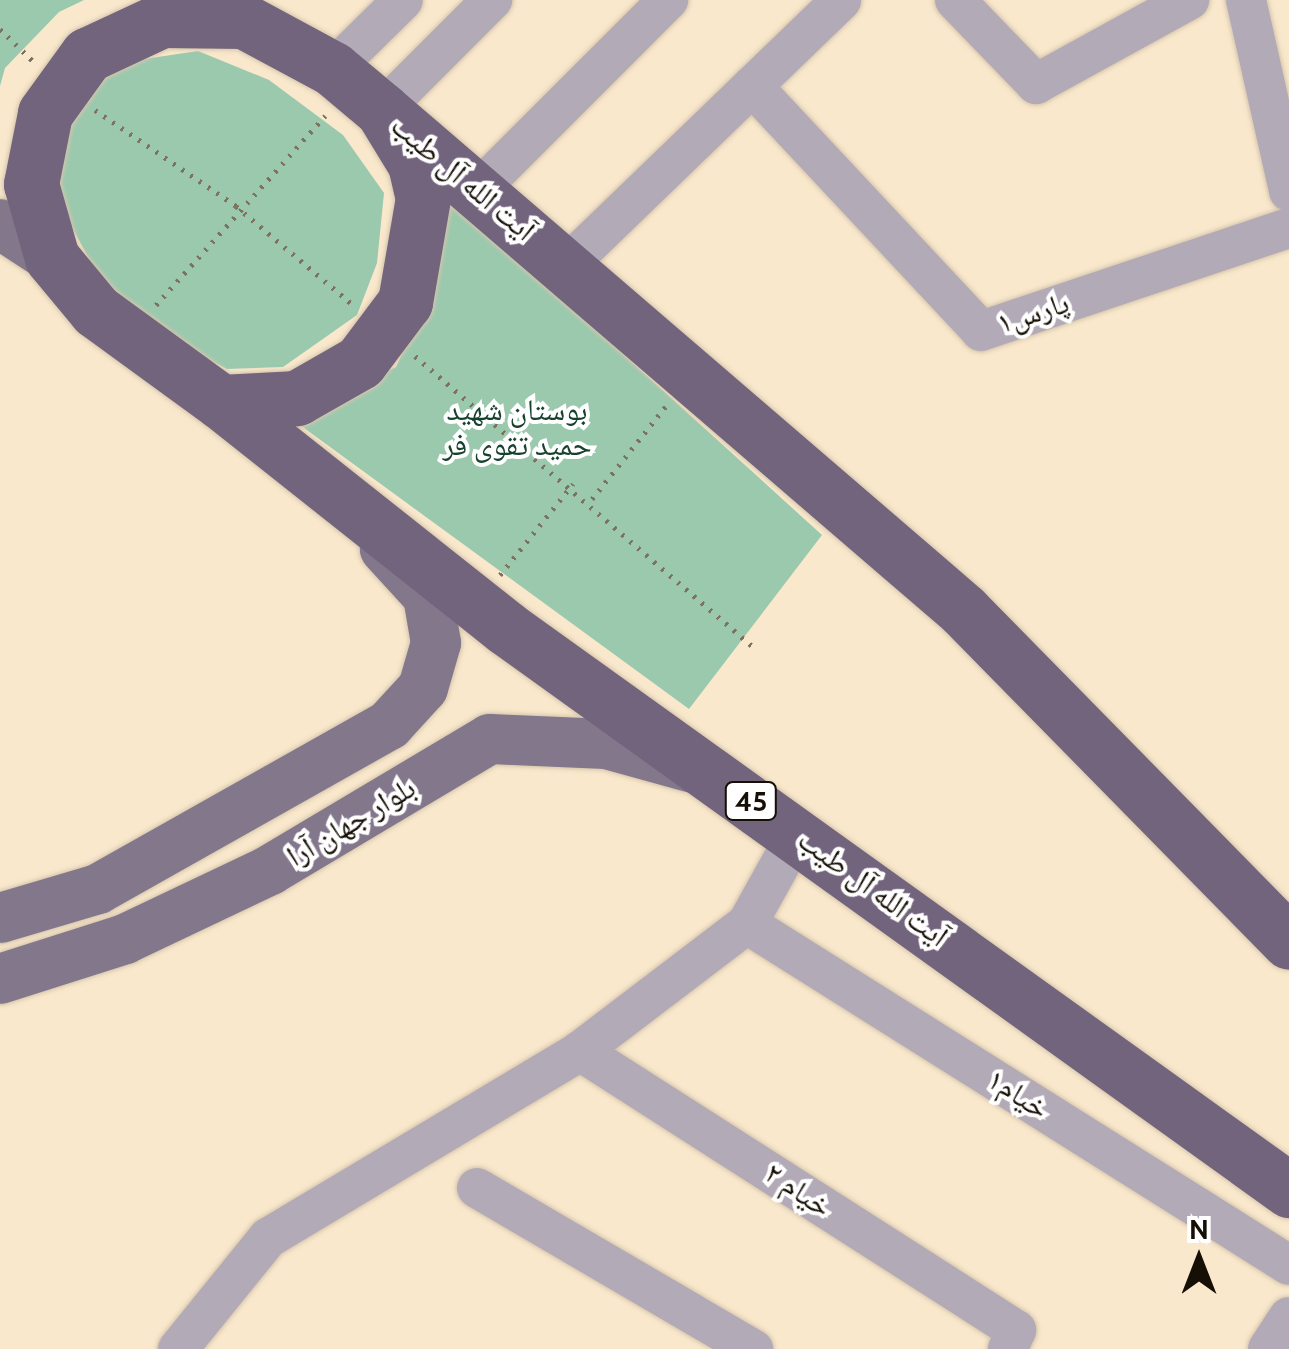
<!DOCTYPE html>
<html>
<head>
<meta charset="utf-8">
<style>
  body { margin:0 }
  #map { position:relative; width:1289px; height:1349px; overflow:hidden; background:#f9e8cc; font-family:Cabin,"Noto Naskh Arabic",sans-serif }
  div>[style] { position:absolute }
  [style*='--x'] { left:calc(var(--x)*1px); top:calc(var(--y)*1px); width:calc(var(--w)*1px); rotate:calc(var(--a)*1deg) }
  .green>* { inset:0; background:#9ac9ae }
  .path>* { height:5px; margin-top:-2.5px; transform-origin:0; background:repeating-linear-gradient(90deg,#7d7260 0 2.5px,transparent 0 10.5px) }
  .roads { filter:drop-shadow(0 0 2px #d5c5ac) drop-shadow(0 0 2px #d5c5ac) }
  .minor>* { height:40px; margin:-20px; padding:0 20px; transform-origin:20px; border-radius:20px; background:#b2abb7 }
  .major>* { height:50px; margin:-25px; padding:0 25px; transform-origin:25px; border-radius:25px; background:#83778c }
  .highway>* { height:55px; margin:-27.5px; padding:0 27.5px; transform-origin:27.5px; border-radius:27.5px; background:#72647c }
  span { translate:-50% -50%; white-space:nowrap; text-align:center; line-height:1.15; -webkit-text-stroke:8px #fff; paint-order:stroke }
  .shield-label span { padding:2px 8px; background:#fff; border:2px solid; border-radius:8px; -webkit-text-stroke-width:0 }
  .shield-label { font-size:28px; color:#150f06; font-weight:700 }
  .street-label { font-size:30px; color:#150f06 }
  .park-label { font-size:30px; color:#17422d }
  .north { position:absolute; left:1149px; top:1209px; width:100px; height:100px; -webkit-text-stroke:8px #fff; paint-order:stroke; rotate:0deg; font-size:28px; font-weight:700; line-height:40px; text-align:center; color:#150f06 }
  .north::after { content:''; display:block; margin:auto; width:35px; height:45px; background:#150f06; clip-path:polygon(50% 0,100% 100%,50% 72%,0 100%) }
</style>
</head>
<body>
<div id="map">
  <div class="green">
    <i style="clip-path:polygon(0 0,84px 0,59px 12px,5px 68px,0 86px)"></i>
    <i style="clip-path:polygon(198px 51px,269px 80px,343px 135px,384px 193px,377px 263px,357px 315px,283px 367px,227px 369px,153px 331px,97px 274px,66px 216px,56px 158px,75px 103px,124px 62px)"></i>
    <i style="clip-path:polygon(442px 190px,822px 535px,689px 709px,289px 417px,396px 367px,432px 287px)"></i>
  </div>
  <div class="path">
    <i style="--x:0;--y:29;--w:49;--a:44.2"></i>
    <i style="--x:95;--y:110;--w:171;--a:34.2"></i>
    <i style="--x:236;--y:206;--w:153;--a:40.2"></i>
    <i style="--x:156;--y:305;--w:254;--a:-48.2"></i>
    <i style="--x:415;--y:356;--w:447;--a:40.7"></i>
    <i style="--x:592;--y:499;--w:119;--a:-51.5"></i>
    <i style="--x:500;--y:575;--w:117;--a:-51.3"></i>
  </div>
  <div class="roads">
    <div class="minor">
      <i style="--x:955;--y:0;--w:117;--a:46"></i>
      <i style="--x:1036;--y:84;--w:175;--a:-28.8"></i>
      <i style="--x:1246;--y:0;--w:196;--a:77.3"></i>
      <i style="--x:333;--y:69;--w:98;--a:-44.6"></i>
      <i style="--x:752;--y:86;--w:335;--a:46.9"></i>
      <i style="--x:981;--y:331;--w:325;--a:-18.5"></i>
      <i style="--x:382;--y:110;--w:156;--a:-45"></i>
      <i style="--x:476;--y:192;--w:272;--a:-45"></i>
      <i style="--x:567;--y:265;--w:381;--a:-44"></i>
      <i style="--x:747;--y:924;--w:640;--a:32.18"></i>
      <i style="--x:580;--y:1051;--w:518;--a:32.62"></i>
      <i style="--x:1016;--y:1330;--w:21;--a:113"></i>
      <i style="--x:477;--y:1188;--w:320;--a:30.3"></i>
      <i style="--x:178;--y:1349;--w:143;--a:-51"></i>
      <i style="--x:268;--y:1238;--w:364;--a:-30.9"></i>
      <i style="--x:580;--y:1051;--w:210;--a:-37.3"></i>
      <i style="--x:747;--y:924;--w:103;--a:-60.9"></i>
      <i style="--x:1268;--y:1349;--w:38;--a:-57"></i>
    </div>
    <div class="major">
      <i style="--x:0;--y:224;--w:62;--a:33.2"></i>
      <i style="--x:0;--y:918;--w:102;--a:-16.5"></i>
      <i style="--x:98;--y:889;--w:334;--a:-29.4"></i>
      <i style="--x:389;--y:725;--w:50;--a:-47.4"></i>
      <i style="--x:423;--y:688;--w:47;--a:-73.9"></i>
      <i style="--x:436;--y:643;--w:48;--a:-99.7"></i>
      <i style="--x:428;--y:596;--w:64;--a:-132.5"></i>
      <i style="--x:0;--y:979;--w:131;--a:-17.7"></i>
      <i style="--x:125;--y:939;--w:161;--a:-25.4"></i>
      <i style="--x:270;--y:870;--w:256;--a:-30.8"></i>
      <i style="--x:490;--y:739;--w:116;--a:2.5"></i>
      <i style="--x:606;--y:744;--w:90;--a:15.4"></i>
    </div>
    <div class="highway">
      <i style="--x:162;--y:20;--w:82;--a:0.7"></i>
      <i style="--x:244;--y:21;--w:101;--a:28.3"></i>
      <i style="--x:333;--y:69;--w:64;--a:39.9"></i>
      <i style="--x:382;--y:110;--w:63;--a:58.6"></i>
      <i style="--x:415;--y:164;--w:35;--a:77"></i>
      <i style="--x:423;--y:198;--w:106;--a:99.8"></i>
      <i style="--x:405;--y:302;--w:75;--a:126.9"></i>
      <i style="--x:360;--y:362;--w:73;--a:150.3"></i>
      <i style="--x:297;--y:398;--w:76;--a:177"></i>
      <i style="--x:221;--y:402;--w:155;--a:-143.9"></i>
      <i style="--x:96;--y:311;--w:69;--a:-129.7"></i>
      <i style="--x:52;--y:258;--w:77;--a:-105.8"></i>
      <i style="--x:31;--y:184;--w:72;--a:-78.8"></i>
      <i style="--x:45;--y:113;--w:72;--a:-54.1"></i>
      <i style="--x:87;--y:55;--w:83;--a:-25"></i>
      <i style="--x:382;--y:110;--w:767;--a:40.71"></i>
      <i style="--x:963;--y:610;--w:465;--a:45.5"></i>
      <i style="--x:221;--y:402;--w:364;--a:38.4"></i>
      <i style="--x:506;--y:628;--w:964;--a:35.67"></i>
    </div>
  </div>
  <div class="shield-label">
    <span style="left:751px;top:801px">45</span>
  </div>
  <div class="street-label">
    <span style="left:463px;top:178px;rotate:40deg">آیت الله آل طیب</span>
    <span style="left:1033px;top:313px;rotate:-18deg">پارس۱</span>
    <span style="left:351px;top:822px;rotate:-31deg">بلوار جهان آرا</span>
    <span style="left:873px;top:888px;rotate:36deg">آیت الله آل طیب</span>
    <span style="left:1018px;top:1094px;rotate:32deg">خیام۱</span>
    <span style="left:798px;top:1190px;rotate:33deg">خیام ۲</span>
  </div>
  <div class="park-label">
    <span style="left:517px;top:427px">بوستان شهید<br>حمید تقوی فر</span>
  </div>
  <div class="north">N</div>
</div>
</body>
</html>
